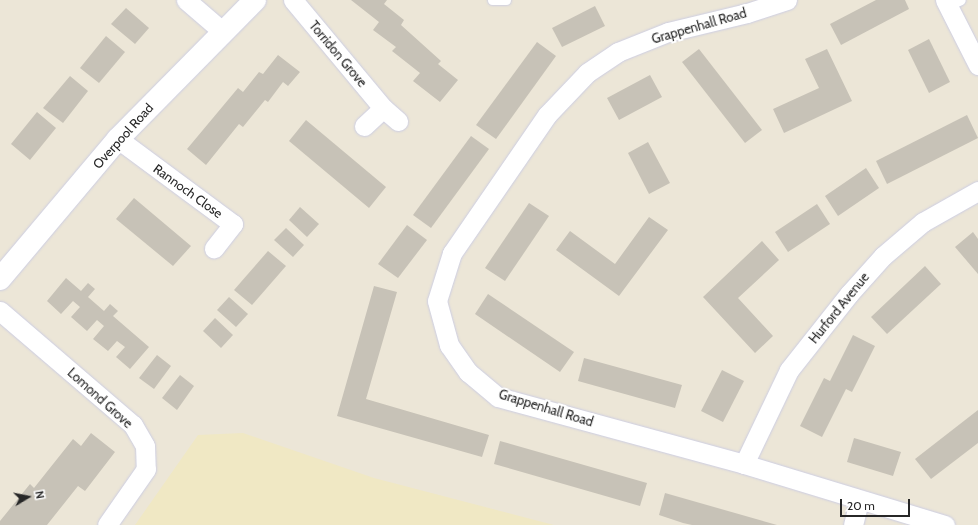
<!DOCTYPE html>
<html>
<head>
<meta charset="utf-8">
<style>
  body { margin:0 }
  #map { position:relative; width:978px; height:525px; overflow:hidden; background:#ece6d7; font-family:Cabin,sans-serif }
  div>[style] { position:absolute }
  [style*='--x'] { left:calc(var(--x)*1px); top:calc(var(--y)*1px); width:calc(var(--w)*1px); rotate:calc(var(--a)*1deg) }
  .education>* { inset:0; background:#f0e8c4 }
  .building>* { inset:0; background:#c7c2b7 }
  .roads { filter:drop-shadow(0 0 1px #cccde2) drop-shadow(0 0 1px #cccde2) }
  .service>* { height:9px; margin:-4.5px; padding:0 4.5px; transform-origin:4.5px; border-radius:4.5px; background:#fff }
  .minor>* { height:19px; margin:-9.5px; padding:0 9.5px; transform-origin:9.5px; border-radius:9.5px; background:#fff }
  .tertiary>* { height:22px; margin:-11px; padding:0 11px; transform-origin:11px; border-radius:11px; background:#fff }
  span { translate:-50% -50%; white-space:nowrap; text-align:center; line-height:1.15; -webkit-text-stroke:4px #fff; paint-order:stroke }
  .street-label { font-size:13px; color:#272727 }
  .north { position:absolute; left:8px; top:477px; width:40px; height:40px; -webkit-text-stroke:3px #fff; paint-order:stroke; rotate:80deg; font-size:11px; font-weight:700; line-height:16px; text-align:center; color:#272727 }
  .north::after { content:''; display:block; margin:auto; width:14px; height:18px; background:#272727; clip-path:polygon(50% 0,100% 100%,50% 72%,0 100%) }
  .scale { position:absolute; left:840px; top:499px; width:70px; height:18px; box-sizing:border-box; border:2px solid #272727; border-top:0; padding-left:5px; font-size:12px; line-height:14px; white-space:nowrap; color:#272727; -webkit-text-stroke:3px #fff; paint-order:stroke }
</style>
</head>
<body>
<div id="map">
  <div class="education">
    <i style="clip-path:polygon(243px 433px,374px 478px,554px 525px,135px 525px,198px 435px)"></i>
  </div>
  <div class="building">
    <i style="clip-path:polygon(351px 0,387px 0,384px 4px,404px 20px,401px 25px,441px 61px,438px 64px,458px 80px,440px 102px,413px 81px,420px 73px,392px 51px,396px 47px,373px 30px,379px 22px)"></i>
    <i style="clip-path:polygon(876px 0,905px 0,909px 9px,841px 45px,830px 24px)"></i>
    <i style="clip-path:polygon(595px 6px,605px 26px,562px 47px,552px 28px)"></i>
    <i style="clip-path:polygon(126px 8px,149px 28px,135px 44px,111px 24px)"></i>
    <i style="clip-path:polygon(106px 36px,125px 52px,99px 83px,80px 68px)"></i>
    <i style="clip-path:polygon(929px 39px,950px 82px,929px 93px,908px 50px)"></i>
    <i style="clip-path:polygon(537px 42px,556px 56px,496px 139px,476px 125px)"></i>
    <i style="clip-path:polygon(699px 49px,762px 130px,745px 143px,682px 62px)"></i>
    <i style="clip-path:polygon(827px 49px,852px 101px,784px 133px,773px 109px,819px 88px,805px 59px)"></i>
    <i style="clip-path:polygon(278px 55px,300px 72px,288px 86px,283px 82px,268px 102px,265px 100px,243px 127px,239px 124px,206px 165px,187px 149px,238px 88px,243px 92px,259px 72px,263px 74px)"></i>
    <i style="clip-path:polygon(650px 75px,662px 97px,619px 120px,607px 98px)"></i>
    <i style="clip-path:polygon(70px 76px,88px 91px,63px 123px,43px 108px)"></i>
    <i style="clip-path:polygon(37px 112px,56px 128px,30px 160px,11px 144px)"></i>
    <i style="clip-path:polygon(967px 115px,978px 138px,887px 184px,876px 161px)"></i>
    <i style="clip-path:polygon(306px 120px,386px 187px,369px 208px,289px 141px)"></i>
    <i style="clip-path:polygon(471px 136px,489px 149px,431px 228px,413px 215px)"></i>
    <i style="clip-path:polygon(648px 142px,670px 183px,649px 194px,628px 153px)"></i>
    <i style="clip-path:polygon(866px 168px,879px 188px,838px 216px,825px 196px)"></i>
    <i style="clip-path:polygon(134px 198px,191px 246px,173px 266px,116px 219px)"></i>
    <i style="clip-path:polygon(529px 203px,549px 216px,505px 281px,485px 268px)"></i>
    <i style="clip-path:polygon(817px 204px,830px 224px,788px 252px,775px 232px)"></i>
    <i style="clip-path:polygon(300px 207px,319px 224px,307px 237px,289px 220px)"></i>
    <i style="clip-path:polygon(649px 217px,668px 230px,619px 296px,556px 250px,570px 231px,615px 264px)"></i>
    <i style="clip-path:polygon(407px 225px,427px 240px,398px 278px,378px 264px)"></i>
    <i style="clip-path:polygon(286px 228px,304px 245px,293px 257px,274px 240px)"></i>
    <i style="clip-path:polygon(973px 232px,978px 239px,978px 274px,955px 247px)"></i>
    <i style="clip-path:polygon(762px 241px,779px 260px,738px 298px,773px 336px,755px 353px,703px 297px)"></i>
    <i style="clip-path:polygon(268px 251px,286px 266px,252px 305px,234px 290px)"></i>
    <i style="clip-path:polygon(925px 266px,941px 284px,887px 334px,871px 317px)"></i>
    <i style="clip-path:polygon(66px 278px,81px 291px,88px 283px,95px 289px,88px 297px,104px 311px,110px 304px,118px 311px,113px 316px,149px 347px,130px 369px,116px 357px,125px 347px,117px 341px,108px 351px,93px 339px,104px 326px,97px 320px,87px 331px,71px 317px,80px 307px,73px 301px,61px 314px,47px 301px)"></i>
    <i style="clip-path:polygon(374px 286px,397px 292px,366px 399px,489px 435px,482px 457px,337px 416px)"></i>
    <i style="clip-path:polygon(488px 294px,574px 352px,560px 372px,475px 314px)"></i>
    <i style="clip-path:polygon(229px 297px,248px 314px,236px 327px,217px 310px)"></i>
    <i style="clip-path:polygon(215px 318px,233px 335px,221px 348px,203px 331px)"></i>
    <i style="clip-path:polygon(853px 335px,875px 346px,852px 392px,846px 389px,822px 437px,800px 426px,824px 378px,830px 381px)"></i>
    <i style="clip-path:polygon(157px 355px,171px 366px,154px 389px,139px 378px)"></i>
    <i style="clip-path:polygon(584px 358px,682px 385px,675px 408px,578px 381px)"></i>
    <i style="clip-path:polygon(722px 370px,744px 381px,723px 422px,701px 411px)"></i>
    <i style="clip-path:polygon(180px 375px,194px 386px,177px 410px,162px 398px)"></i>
    <i style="clip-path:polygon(978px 410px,978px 443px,931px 479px,915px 459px)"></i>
    <i style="clip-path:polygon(91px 433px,115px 452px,85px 491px,78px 486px,47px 525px,0 525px,0 521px,30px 484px,34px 488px,73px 439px,81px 446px)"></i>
    <i style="clip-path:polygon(854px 438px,901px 452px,893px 476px,847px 462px)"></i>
    <i style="clip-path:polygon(500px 441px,647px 483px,640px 506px,494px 464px)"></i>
    <i style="clip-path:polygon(665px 493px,777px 525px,692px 525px,683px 523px,659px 515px)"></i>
  </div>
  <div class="roads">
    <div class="service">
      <i style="--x:492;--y:0;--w:14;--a:0"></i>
      <i style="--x:948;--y:6;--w:14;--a:-25"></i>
    </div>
    <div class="minor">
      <i style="--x:186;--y:0;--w:48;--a:40.7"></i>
      <i style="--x:293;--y:0;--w:141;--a:50.2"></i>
      <i style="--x:383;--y:108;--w:20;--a:41"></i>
      <i style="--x:787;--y:0;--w:42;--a:162"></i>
      <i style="--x:747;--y:13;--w:81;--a:166.5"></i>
      <i style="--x:668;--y:32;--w:54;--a:158.2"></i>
      <i style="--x:618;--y:52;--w:37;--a:146"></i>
      <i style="--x:587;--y:73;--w:58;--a:133.6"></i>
      <i style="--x:547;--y:115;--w:168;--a:124.5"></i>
      <i style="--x:452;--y:253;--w:50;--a:107.4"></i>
      <i style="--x:437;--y:301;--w:46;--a:74.7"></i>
      <i style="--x:449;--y:345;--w:33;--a:55"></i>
      <i style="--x:468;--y:372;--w:39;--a:40"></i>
      <i style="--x:498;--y:397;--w:255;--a:15.2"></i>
      <i style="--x:744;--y:464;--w:210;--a:16.9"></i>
      <i style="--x:945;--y:0;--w:73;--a:63.1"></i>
      <i style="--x:364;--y:126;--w:26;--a:-43"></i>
      <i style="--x:118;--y:139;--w:143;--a:36.5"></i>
      <i style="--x:233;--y:224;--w:31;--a:128"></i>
      <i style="--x:0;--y:311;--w:175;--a:40.6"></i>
      <i style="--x:133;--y:425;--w:24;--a:60"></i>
      <i style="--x:145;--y:446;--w:23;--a:88"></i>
      <i style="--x:146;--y:469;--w:68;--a:124.9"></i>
      <i style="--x:744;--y:464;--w:104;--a:-64.4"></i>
      <i style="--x:789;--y:370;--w:97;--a:-51.7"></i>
      <i style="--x:849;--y:294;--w:51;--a:-48.2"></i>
      <i style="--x:883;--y:256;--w:52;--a:-40.4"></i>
      <i style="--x:923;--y:222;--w:63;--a:-29.4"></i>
      <i style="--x:853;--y:525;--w:25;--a:-76"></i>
    </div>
    <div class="tertiary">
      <i style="--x:0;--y:279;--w:183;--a:-49.9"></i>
      <i style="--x:118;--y:139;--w:195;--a:-45.4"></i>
    </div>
  </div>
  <div class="street-label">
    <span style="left:699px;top:26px;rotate:-16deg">Grappenhall Road</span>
    <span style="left:338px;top:54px;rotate:50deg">Torridon Grove</span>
    <span style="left:123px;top:136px;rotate:-48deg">Overpool Road</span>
    <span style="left:188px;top:191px;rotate:36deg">Rannoch Close</span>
    <span style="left:839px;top:308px;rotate:-51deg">Hurford Avenue</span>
    <span style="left:100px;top:398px;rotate:42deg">Lomond Grove</span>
    <span style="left:546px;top:408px;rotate:17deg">Grappenhall Road</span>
  </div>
  <div class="north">N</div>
  <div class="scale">20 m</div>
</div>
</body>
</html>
